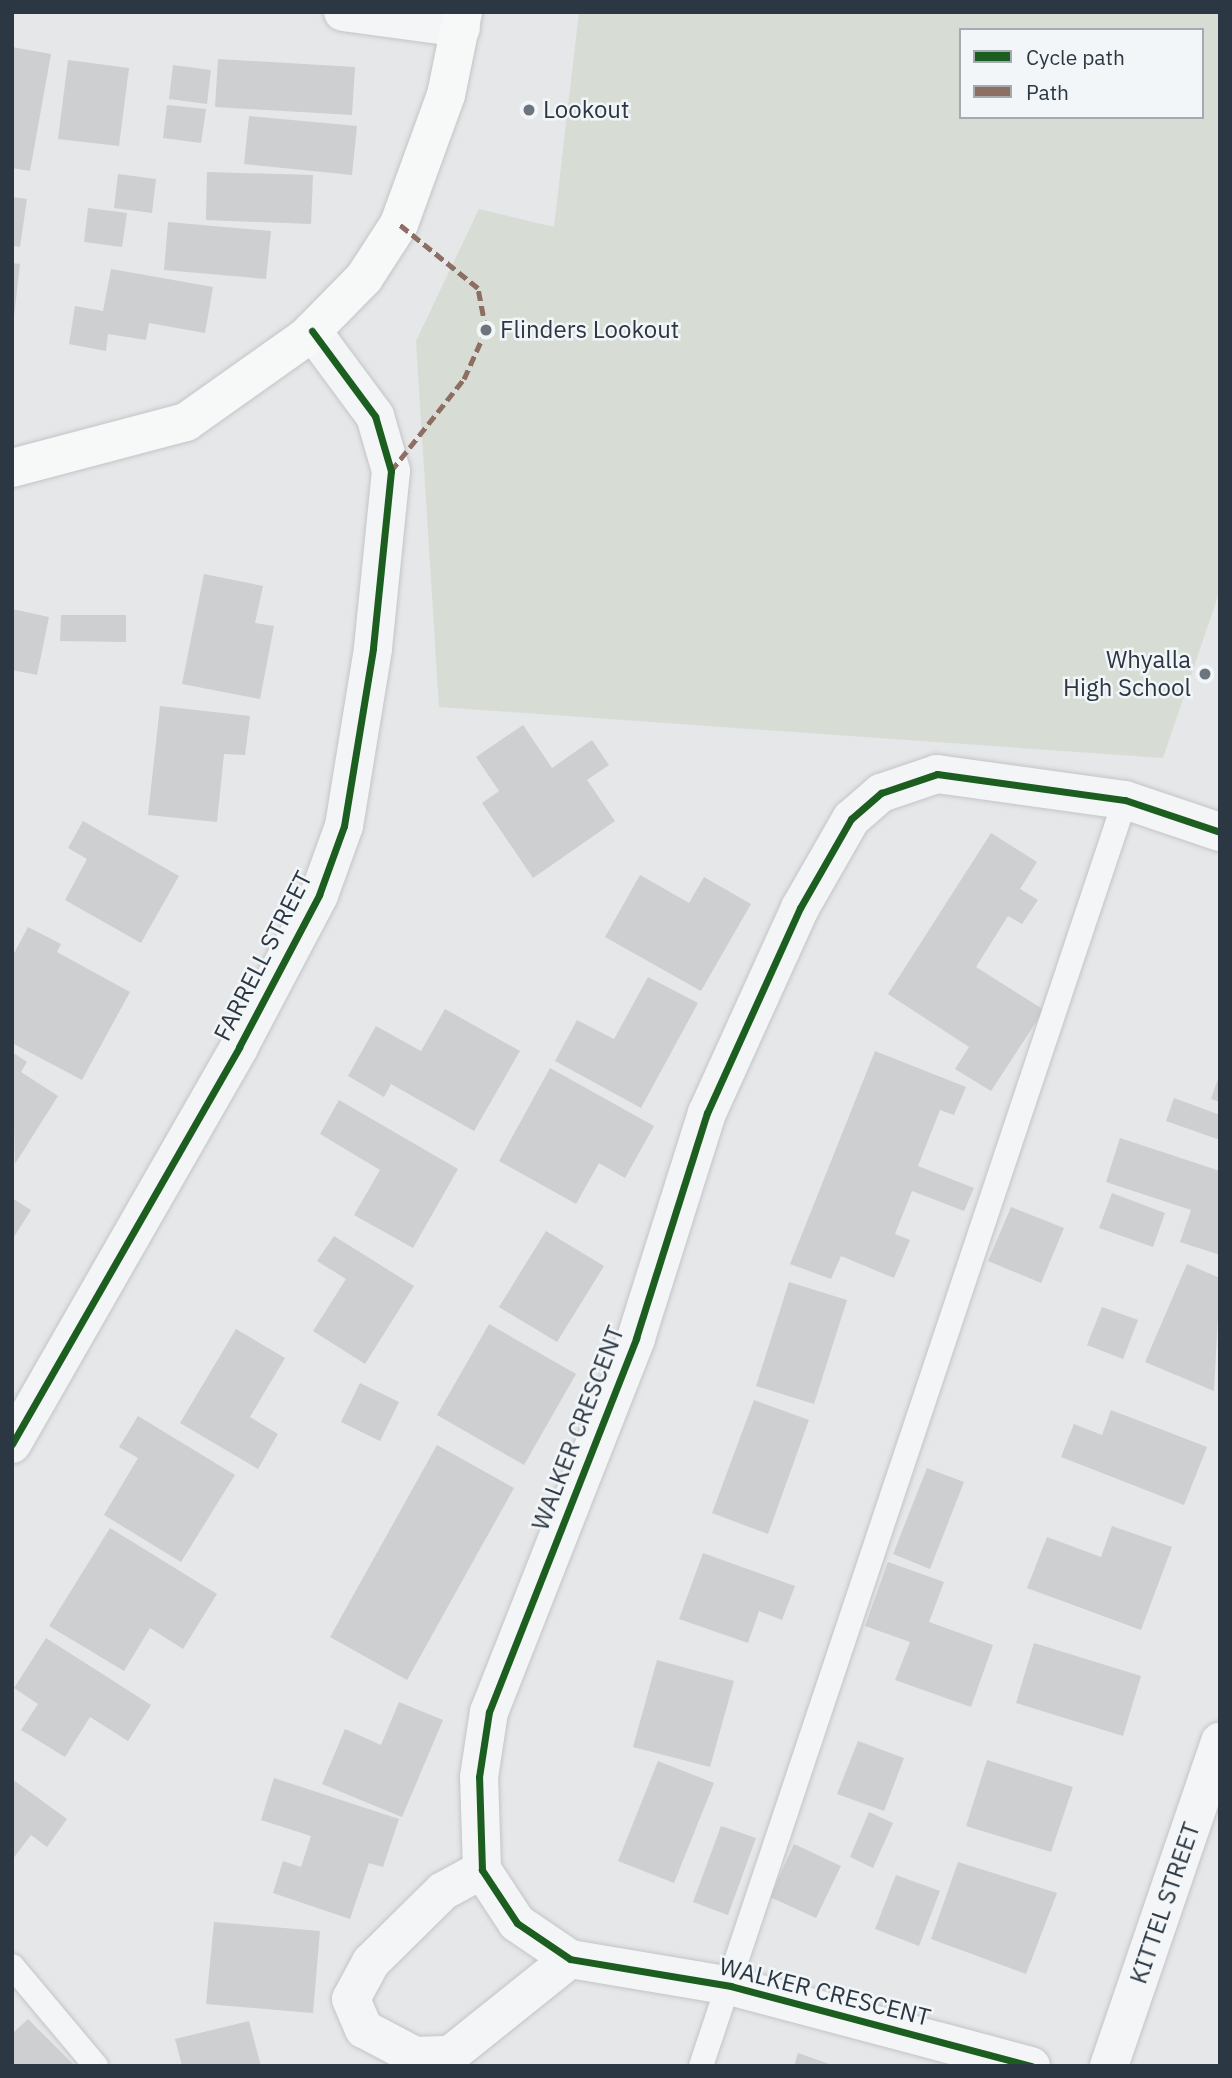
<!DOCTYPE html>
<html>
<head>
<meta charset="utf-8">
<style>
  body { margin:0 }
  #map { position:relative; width:1232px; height:2078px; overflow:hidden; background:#e5e7e9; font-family:"IBM Plex Sans",sans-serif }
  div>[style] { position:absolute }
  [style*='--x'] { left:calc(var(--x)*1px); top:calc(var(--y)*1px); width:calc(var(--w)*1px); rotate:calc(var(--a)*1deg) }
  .green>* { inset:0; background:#d7ddd5 }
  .building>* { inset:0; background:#cdcfd1 }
  .roads { filter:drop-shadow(0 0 2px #c3c5c7) drop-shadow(0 0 2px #c3c5c7) }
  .lane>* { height:24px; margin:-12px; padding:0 12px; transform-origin:12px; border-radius:12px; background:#f4f5f6 }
  .street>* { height:38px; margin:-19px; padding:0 19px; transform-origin:19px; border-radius:19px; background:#f4f5f6 }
  .secondary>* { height:38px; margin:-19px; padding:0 19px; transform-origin:19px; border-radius:19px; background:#f7f8f8 }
  .quiet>* { height:5px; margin-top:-2.5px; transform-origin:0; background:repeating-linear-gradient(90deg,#8d6e63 0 10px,transparent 0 15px) }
  .cycleway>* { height:7px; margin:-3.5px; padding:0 3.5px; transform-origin:3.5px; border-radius:3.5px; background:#1b5e20 }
  .dots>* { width:19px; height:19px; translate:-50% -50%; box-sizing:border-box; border:4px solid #f3f6f8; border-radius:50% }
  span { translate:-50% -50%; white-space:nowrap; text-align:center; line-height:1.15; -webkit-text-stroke:5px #f3f6f8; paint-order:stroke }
  .poi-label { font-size:24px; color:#2b3743 }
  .left { translate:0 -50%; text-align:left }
  .right { translate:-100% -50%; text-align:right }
  .street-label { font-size:24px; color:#2b3743 }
  .frame { position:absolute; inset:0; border:14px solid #2b3743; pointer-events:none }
  .legend { position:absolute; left:959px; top:28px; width:245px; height:91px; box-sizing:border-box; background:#f3f6f8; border:2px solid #a3aab0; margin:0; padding:9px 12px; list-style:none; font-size:21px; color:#2b3743 }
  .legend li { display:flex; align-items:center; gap:14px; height:35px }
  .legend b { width:35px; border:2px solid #a3aab0 }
</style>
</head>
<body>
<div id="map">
  <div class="green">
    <i style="clip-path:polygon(evenodd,579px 12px,1220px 12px,1220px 590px,1163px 758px,439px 707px,416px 341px,479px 209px,554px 227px,579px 12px,961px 30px,1202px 30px,1202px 117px,961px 117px,961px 30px)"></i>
  </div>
  <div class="building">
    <i style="clip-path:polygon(12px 47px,51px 54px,30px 171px,12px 168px)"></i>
    <i style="clip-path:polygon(218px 59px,355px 67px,352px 115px,215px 107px)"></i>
    <i style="clip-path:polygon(68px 60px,129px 68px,119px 146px,58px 139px)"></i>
    <i style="clip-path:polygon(173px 65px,211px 70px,207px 104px,169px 99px)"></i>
    <i style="clip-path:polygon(167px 105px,206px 109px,201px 143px,163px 138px)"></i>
    <i style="clip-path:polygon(249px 116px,357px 126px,352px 175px,244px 164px)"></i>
    <i style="clip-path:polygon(207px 172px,313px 175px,311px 224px,206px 220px)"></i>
    <i style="clip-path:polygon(118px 174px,156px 179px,152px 213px,114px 208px)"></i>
    <i style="clip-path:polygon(12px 197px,27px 199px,20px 247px,12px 246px)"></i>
    <i style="clip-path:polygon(88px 208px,127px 213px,122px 247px,84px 242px)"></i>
    <i style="clip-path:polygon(168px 222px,271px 231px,266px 279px,164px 270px)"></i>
    <i style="clip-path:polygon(12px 263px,20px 264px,14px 317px,12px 317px)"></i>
    <i style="clip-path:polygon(111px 269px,213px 287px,205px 333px,149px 323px,146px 340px,108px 334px,106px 351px,69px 344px,75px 306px,103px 311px)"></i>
    <i style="clip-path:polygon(204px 574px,263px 586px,255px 623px,274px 626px,260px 699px,182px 684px)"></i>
    <i style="clip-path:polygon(12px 609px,49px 617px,37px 675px,12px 670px)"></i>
    <i style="clip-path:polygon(61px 615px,126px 615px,126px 642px,60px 641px)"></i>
    <i style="clip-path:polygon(160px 706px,250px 716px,245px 755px,224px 754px,217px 822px,148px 815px)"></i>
    <i style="clip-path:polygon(523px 725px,552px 768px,592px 740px,609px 765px,587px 780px,615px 821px,533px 878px,482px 803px,499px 791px,476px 757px)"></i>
    <i style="clip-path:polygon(83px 821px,179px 876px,141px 943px,65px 900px,87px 859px,68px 848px)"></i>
    <i style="clip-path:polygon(991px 833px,1037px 862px,1020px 889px,1038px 900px,1022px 924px,1008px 916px,976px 967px,1044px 1010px,991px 1091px,955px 1069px,969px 1047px,888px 994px)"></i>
    <i style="clip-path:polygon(640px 875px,689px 903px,704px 877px,751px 904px,701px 991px,605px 937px)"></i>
    <i style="clip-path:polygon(28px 927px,61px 944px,57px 952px,130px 992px,82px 1080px,12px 1043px,12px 957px)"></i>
    <i style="clip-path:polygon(648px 977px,698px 1003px,641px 1108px,555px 1061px,577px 1020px,614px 1039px)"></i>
    <i style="clip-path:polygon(445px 1009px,520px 1051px,474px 1131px,391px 1084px,384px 1097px,348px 1076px,376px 1026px,421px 1051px)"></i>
    <i style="clip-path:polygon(875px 1051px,966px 1087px,954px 1115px,940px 1110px,918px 1166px,974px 1188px,964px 1211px,912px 1191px,895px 1234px,910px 1240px,894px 1278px,841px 1256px,831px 1279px,790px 1264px)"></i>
    <i style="clip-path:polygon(12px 1052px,27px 1062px,21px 1072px,58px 1096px,15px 1164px)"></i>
    <i style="clip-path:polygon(550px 1068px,654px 1126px,625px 1178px,599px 1163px,576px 1204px,499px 1161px)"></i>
    <i style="clip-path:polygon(1219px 1076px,1220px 1076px,1220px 1102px,1211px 1099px)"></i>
    <i style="clip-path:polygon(1174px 1098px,1220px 1115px,1220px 1140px,1166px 1121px)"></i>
    <i style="clip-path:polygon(339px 1100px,458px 1169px,413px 1248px,354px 1215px,380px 1170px,320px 1134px)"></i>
    <i style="clip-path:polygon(1120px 1138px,1220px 1171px,1220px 1255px,1180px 1242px,1191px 1210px,1106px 1182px)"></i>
    <i style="clip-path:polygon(1112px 1193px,1165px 1213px,1153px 1247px,1099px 1228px)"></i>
    <i style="clip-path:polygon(12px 1198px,31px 1210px,12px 1240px)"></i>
    <i style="clip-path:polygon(1011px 1207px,1064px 1228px,1041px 1283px,988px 1261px)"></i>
    <i style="clip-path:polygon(546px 1231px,604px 1266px,557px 1342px,499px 1307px)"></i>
    <i style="clip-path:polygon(334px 1236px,414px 1286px,365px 1364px,313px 1331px,346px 1279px,317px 1261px)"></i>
    <i style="clip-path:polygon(1187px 1264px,1220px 1278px,1214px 1391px,1145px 1362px)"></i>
    <i style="clip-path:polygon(789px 1282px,847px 1300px,814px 1404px,756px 1386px)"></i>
    <i style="clip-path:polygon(1102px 1307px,1138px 1320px,1123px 1359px,1087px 1345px)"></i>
    <i style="clip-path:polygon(489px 1324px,576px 1374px,524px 1465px,437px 1415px)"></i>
    <i style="clip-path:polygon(236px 1329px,285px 1358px,250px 1417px,278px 1434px,258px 1469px,180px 1423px)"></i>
    <i style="clip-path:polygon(360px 1383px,399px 1402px,380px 1441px,341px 1422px)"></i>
    <i style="clip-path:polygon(754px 1400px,809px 1420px,768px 1534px,712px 1513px)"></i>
    <i style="clip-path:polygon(1111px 1410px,1207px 1447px,1184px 1505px,1061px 1457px,1074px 1424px,1102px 1435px)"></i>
    <i style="clip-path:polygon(138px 1416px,235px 1475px,181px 1562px,104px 1515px,138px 1458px,119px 1447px)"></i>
    <i style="clip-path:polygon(437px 1445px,514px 1488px,407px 1680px,330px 1637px)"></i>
    <i style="clip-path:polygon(927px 1468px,964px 1482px,930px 1569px,893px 1554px)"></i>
    <i style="clip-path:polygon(1112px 1526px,1172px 1547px,1141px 1630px,1027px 1588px,1047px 1537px,1101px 1557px)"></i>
    <i style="clip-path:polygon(110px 1528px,217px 1594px,183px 1649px,150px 1628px,124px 1671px,49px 1626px)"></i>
    <i style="clip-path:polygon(703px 1553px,795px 1586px,782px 1620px,759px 1611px,748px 1643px,679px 1619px)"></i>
    <i style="clip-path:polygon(888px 1562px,944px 1582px,929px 1622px,993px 1645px,971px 1707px,895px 1680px,910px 1642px,865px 1626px)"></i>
    <i style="clip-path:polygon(46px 1638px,151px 1705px,128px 1741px,90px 1717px,65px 1757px,21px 1730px,38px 1704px,14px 1688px)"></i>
    <i style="clip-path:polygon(1034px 1643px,1141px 1676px,1123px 1736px,1016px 1703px)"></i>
    <i style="clip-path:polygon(657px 1660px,734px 1681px,710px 1767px,633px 1747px)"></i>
    <i style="clip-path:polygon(399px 1702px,443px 1720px,402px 1817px,322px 1784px,345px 1729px,381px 1745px)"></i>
    <i style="clip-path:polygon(858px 1741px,904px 1758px,884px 1811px,837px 1794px)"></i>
    <i style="clip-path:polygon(987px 1760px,1073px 1787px,1051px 1852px,966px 1826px)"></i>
    <i style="clip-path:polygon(658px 1761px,714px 1783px,674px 1883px,618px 1861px)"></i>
    <i style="clip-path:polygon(274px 1778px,399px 1819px,383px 1867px,369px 1863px,350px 1919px,273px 1893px,283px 1861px,301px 1867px,311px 1836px,261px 1820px)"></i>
    <i style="clip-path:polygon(12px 1779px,67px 1819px,47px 1847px,31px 1835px,12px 1860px)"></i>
    <i style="clip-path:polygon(869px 1812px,893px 1823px,873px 1868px,850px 1857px)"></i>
    <i style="clip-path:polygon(721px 1826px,756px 1838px,728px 1915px,693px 1902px)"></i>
    <i style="clip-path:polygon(794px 1844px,841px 1866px,816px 1918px,770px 1897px)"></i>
    <i style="clip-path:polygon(958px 1862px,1057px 1893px,1026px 1974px,931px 1939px)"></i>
    <i style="clip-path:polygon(896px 1875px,940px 1891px,919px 1946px,875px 1929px)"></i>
    <i style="clip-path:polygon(214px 1922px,320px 1931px,313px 2013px,206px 2004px)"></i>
    <i style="clip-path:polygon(28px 2019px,75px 2066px,12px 2066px,12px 2034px)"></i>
    <i style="clip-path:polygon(249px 2021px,261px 2066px,182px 2066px,175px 2039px)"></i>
    <i style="clip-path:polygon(798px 2053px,832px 2065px,832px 2066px,794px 2066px)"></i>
  </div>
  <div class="roads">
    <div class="lane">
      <i style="--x:12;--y:1966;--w:131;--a:50"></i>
      <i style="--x:701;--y:2066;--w:1335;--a:-71.48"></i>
    </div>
    <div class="street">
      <i style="--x:343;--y:12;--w:119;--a:7.7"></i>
      <i style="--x:12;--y:1444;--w:457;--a:-60.2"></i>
      <i style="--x:239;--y:1047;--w:172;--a:-62.2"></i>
      <i style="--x:319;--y:895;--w:73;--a:-70.1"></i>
      <i style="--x:344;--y:826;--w:180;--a:-80.7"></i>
      <i style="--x:373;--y:648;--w:178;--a:-84.2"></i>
      <i style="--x:391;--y:471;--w:57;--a:-106.2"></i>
      <i style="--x:375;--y:416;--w:106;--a:-126.5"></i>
      <i style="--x:482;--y:1870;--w:44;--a:151.7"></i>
      <i style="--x:443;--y:1891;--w:101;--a:135.4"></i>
      <i style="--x:371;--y:1962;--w:42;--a:118.4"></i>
      <i style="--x:351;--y:1999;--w:33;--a:67"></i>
      <i style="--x:364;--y:2029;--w:58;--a:27.9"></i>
      <i style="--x:415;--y:2056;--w:35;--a:-2"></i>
      <i style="--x:450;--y:2055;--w:154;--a:-38.7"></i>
      <i style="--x:1031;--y:2066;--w:310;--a:-165.1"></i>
      <i style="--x:731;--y:1986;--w:163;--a:-170.5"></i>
      <i style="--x:570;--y:1959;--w:64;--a:-145.8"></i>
      <i style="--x:517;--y:1923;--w:64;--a:-123.4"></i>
      <i style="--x:482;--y:1870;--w:93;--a:-91.8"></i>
      <i style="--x:479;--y:1777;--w:66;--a:-81.3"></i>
      <i style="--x:489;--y:1712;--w:402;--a:-68.5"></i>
      <i style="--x:636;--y:1338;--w:236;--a:-72.5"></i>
      <i style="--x:707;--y:1113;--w:225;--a:-65.6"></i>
      <i style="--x:800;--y:908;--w:103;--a:-60.2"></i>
      <i style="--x:851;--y:819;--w:40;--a:-41"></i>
      <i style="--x:881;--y:793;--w:59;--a:-18.7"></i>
      <i style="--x:937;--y:774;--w:190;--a:7.9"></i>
      <i style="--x:1125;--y:800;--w:100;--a:18.6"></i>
      <i style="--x:1109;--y:2066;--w:343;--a:-71.1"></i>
    </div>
    <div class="secondary">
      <i style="--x:12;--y:468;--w:180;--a:-14.8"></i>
      <i style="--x:186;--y:422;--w:147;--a:-35.3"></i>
      <i style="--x:306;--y:337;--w:83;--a:-45.5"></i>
      <i style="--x:364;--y:278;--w:64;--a:-57.1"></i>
      <i style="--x:399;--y:224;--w:137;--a:-70"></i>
      <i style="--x:446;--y:95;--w:85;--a:-78.4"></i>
    </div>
  </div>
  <div class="quiet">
    <i style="--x:391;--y:471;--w:117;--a:-51.6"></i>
    <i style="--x:464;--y:379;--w:54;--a:-65.8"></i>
    <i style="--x:486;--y:330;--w:43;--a:-100.8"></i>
    <i style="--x:478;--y:288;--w:102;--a:-141"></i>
  </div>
  <div class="cycleway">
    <i style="--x:12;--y:1444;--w:457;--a:-60.2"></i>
    <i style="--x:239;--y:1047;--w:172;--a:-62.2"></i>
    <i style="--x:319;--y:895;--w:73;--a:-70.1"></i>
    <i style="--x:344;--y:826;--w:180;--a:-80.7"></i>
    <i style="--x:373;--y:648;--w:178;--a:-84.2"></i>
    <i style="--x:391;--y:471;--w:57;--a:-106.2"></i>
    <i style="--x:375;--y:416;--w:106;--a:-126.5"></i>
    <i style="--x:1031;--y:2066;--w:310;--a:-165.1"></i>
    <i style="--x:731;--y:1986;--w:163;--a:-170.5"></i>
    <i style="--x:570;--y:1959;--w:64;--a:-145.8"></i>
    <i style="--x:517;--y:1923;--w:64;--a:-123.4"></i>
    <i style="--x:482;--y:1870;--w:93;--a:-91.8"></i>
    <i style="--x:479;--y:1777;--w:66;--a:-81.3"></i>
    <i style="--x:489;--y:1712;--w:402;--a:-68.5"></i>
    <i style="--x:636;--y:1338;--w:236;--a:-72.5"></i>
    <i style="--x:707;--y:1113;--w:225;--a:-65.6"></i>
    <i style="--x:800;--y:908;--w:103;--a:-60.2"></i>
    <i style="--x:851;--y:819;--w:40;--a:-41"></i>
    <i style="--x:881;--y:793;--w:59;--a:-18.7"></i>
    <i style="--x:937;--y:774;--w:190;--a:7.9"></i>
    <i style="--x:1125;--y:800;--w:100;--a:18.6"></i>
  </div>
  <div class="dots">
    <i style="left:529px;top:110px;background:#6c757d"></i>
    <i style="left:486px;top:330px;background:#6c757d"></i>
    <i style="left:1205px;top:674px;background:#6c757d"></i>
  </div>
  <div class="poi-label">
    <span class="left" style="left:543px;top:110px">Lookout</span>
    <span class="left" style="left:500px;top:330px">Flinders Lookout</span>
    <span class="right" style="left:1191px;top:674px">Whyalla<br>High School</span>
  </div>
  <div class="street-label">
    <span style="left:263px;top:956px;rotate:-63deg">FARRELL STREET</span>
    <span style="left:578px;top:1428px;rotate:-69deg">WALKER CRESCENT</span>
    <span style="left:1165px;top:1903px;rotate:-71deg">KITTEL STREET</span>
    <span style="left:825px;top:1992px;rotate:14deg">WALKER CRESCENT</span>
  </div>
  <div class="frame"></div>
  <ul class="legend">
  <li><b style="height:9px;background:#1b5e20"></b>Cycle path</li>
  <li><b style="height:9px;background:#8d6e63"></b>Path</li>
  </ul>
</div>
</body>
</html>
